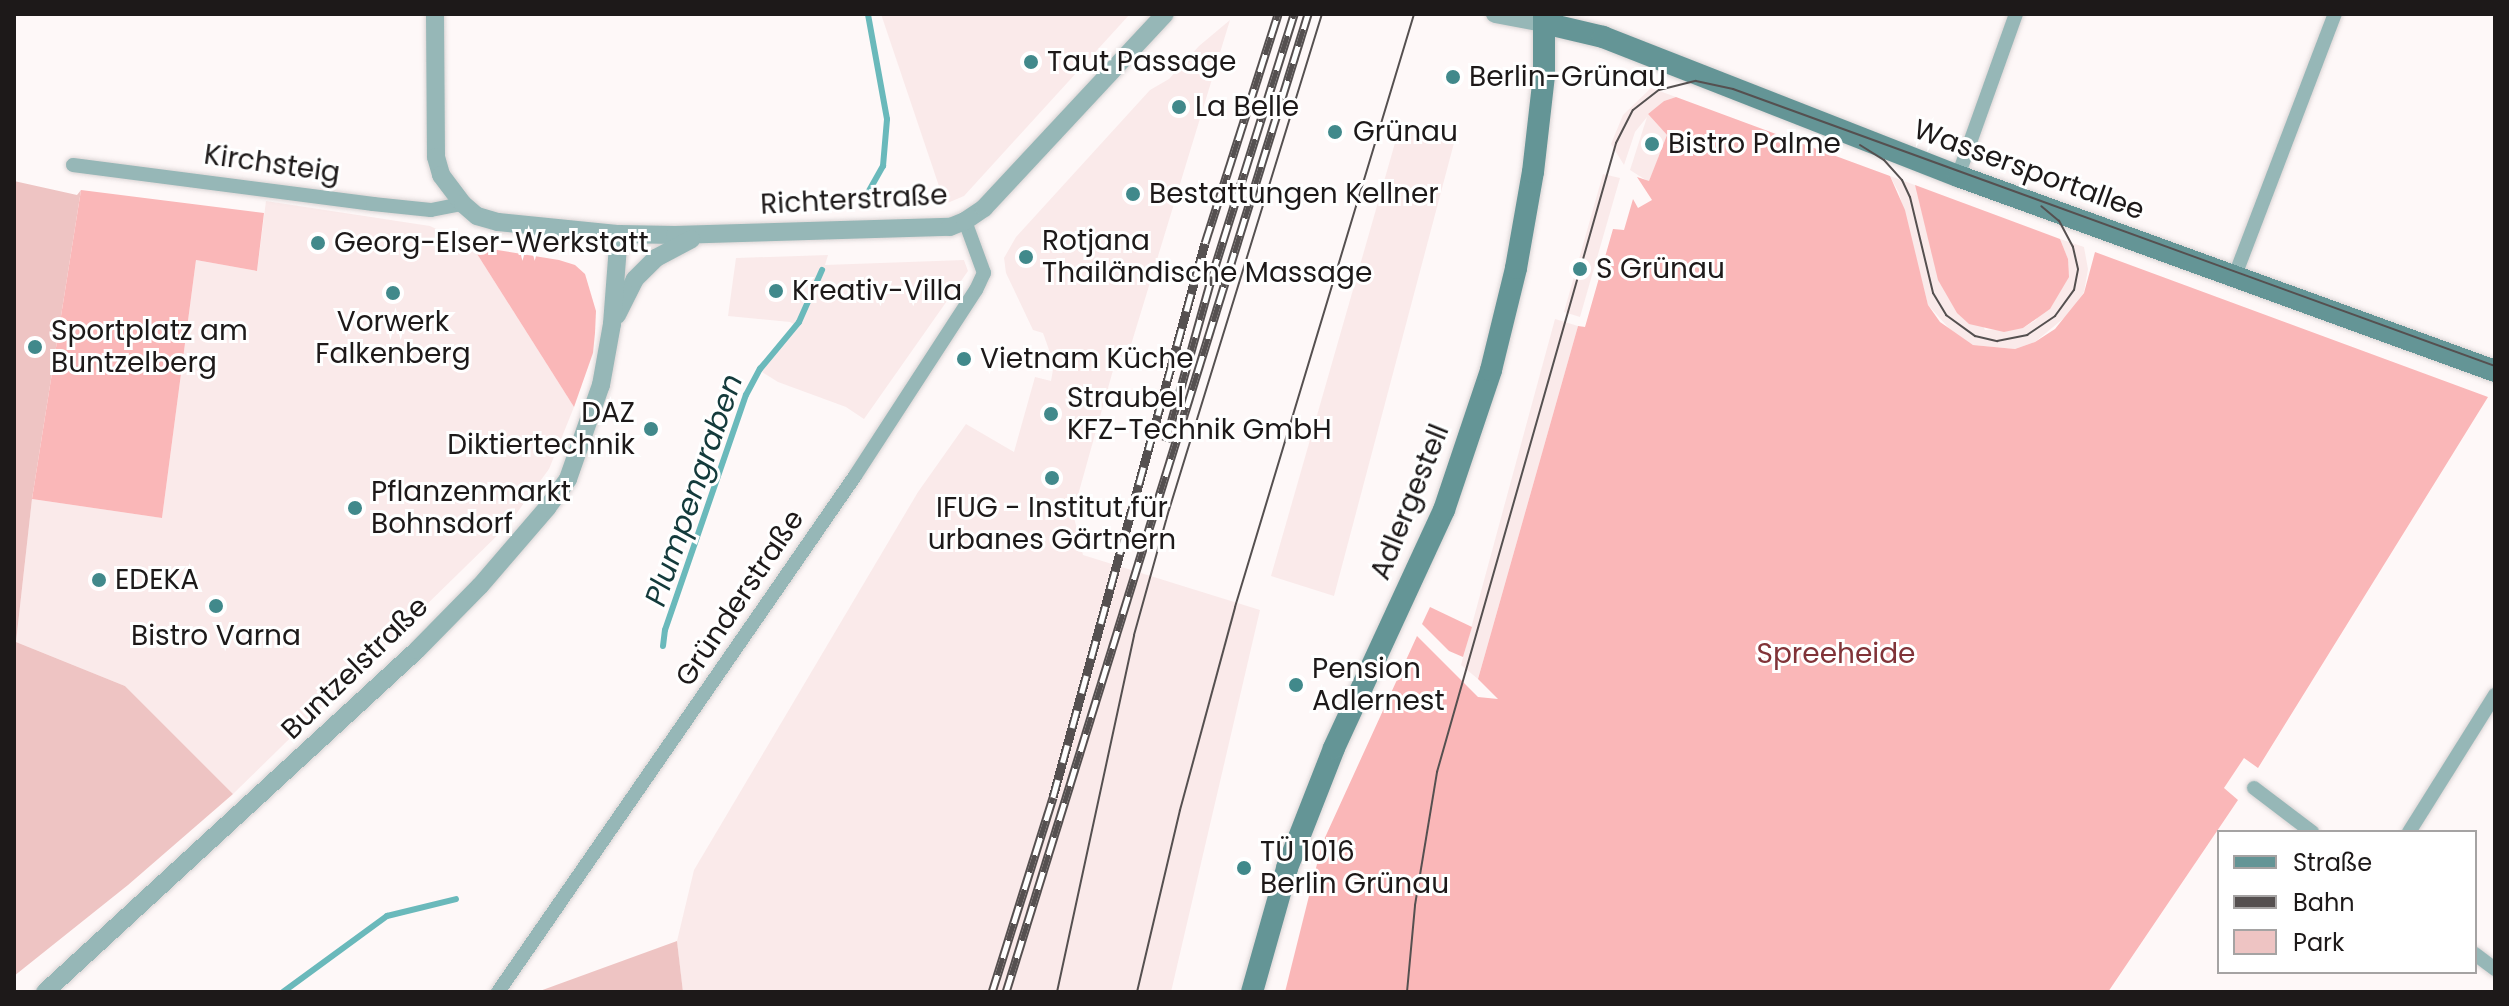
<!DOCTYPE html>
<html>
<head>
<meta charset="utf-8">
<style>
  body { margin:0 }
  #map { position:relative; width:2509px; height:1006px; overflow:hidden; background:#fef8f8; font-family:Poppins,sans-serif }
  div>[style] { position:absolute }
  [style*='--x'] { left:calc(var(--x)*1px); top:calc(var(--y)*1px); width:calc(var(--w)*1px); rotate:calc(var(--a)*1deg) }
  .built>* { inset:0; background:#faeaea }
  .green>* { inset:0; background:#eec4c3 }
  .forest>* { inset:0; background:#fab7b8 }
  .stream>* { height:6px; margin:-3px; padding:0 3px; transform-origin:3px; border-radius:3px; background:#6ab9bb }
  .roads { filter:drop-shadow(0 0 2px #dad4d4) drop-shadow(0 0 2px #dad4d4) }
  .minor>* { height:14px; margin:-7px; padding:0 7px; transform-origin:7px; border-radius:7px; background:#96b7b7 }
  .tertiary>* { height:18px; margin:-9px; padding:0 9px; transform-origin:9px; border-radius:9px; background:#96b7b7 }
  .secondary>* { height:22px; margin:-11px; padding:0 11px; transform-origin:11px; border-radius:11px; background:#649596 }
  .tram>* { height:2px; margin:-1px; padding:0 1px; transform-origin:1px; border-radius:1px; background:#555050 }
  .rail>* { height:9px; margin-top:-4.5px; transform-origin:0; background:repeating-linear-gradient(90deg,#fff 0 18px,#555050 0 36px); box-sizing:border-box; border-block:2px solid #555050 }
  .dots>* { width:22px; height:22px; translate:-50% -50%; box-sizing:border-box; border:4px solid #fff; border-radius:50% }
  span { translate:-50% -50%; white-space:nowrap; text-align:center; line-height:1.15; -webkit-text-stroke:6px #fff; paint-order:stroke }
  .poi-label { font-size:28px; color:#1d1919 }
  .left { translate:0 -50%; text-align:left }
  .right { translate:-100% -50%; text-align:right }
  .street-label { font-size:28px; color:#1d1919 }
  .park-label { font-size:28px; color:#813338 }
  .water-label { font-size:30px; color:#133a3b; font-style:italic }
  .frame { position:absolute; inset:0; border:16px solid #1d1919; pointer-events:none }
  .legend { position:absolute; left:2217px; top:830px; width:260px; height:144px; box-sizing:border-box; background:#fff; border:2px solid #a5a3a3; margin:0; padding:10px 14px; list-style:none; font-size:24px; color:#1d1919 }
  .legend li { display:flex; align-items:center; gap:16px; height:40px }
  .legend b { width:40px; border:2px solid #a5a3a3 }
</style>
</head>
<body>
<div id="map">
  <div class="built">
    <i style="clip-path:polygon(881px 14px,1130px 14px,964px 196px,945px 204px)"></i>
    <i style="clip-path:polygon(1230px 20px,1127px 358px,1117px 356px,1073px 513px,1083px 555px,1260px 610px,1171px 992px,683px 992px,677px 941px,694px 870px,918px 492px,966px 424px,1014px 452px,1035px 377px,1051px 381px,1054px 364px,1043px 333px,1033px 330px,1006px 273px,1004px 258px,1016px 237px,1150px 90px,1169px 79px,1199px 46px)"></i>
    <i style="clip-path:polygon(1651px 88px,1676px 97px,1664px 101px,1648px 114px,1667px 135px,1649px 182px,1630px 170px,1647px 117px,1635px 132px,1624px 165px,1611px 144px,1623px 115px)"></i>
    <i style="clip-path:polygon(1399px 129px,1454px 143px,1334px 596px,1271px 576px)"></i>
    <i style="clip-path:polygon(1603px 174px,1620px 178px,1580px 317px,1564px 312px)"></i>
    <i style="clip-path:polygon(1890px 176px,1915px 185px,1985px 330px,2023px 328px,2036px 320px,2068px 259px,2060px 239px,2084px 247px,2088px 269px,2084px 292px,2070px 313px,2035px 342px,2015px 349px,1973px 345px,1955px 335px,1928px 305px,1899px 193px)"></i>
    <i style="clip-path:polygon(266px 201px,430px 226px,472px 246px,574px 407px,549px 469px,508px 525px,233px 794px,125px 686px,16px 642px,32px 499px,162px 518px,196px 260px,257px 271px)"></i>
    <i style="clip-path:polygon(828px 255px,825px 265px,964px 260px,968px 271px,864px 419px,846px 407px,778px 382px,762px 372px,769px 356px,799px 327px,790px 322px,728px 316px,736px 258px)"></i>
    <i style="clip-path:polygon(1555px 319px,1578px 326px,1478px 679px,1461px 665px)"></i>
  </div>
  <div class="green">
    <i style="clip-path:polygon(14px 181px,77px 195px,81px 190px,32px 499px,16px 642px,125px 686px,233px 794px,128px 885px,14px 976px)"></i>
    <i style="clip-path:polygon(677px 941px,683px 992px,537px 992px)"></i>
  </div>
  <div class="forest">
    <i style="clip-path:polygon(1676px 97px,1890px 176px,1905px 210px,1928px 305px,1940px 322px,1973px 345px,2015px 349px,2035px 342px,2055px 329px,2084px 293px,2095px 252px,2488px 397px,2258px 768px,2244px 758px,2224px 788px,2238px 800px,2108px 992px,1285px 992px,1322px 844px,1417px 636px,1478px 697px,1498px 699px,1478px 679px,1578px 326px,1585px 327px,1613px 229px,1624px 230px,1633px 199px,1638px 208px,1652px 200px,1637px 177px,1649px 181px,1667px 135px,1648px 114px,1664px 101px)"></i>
    <i style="clip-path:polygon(1915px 185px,2060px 239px,2068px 259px,2069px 277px,2050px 309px,2023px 328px,2004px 332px,1969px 324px,1957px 313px,1938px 280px)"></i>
    <i style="clip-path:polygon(81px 190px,264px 213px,257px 271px,196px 260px,162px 518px,32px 499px)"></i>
    <i style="clip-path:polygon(472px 246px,559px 260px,575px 265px,585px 274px,596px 311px,595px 333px,593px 353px,574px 407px)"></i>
    <i style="clip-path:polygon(1430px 607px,1472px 627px,1463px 657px,1449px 651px,1422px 624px)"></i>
  </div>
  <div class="stream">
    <i style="--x:861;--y:205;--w:45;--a:-60.6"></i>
    <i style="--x:883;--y:166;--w:47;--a:-85.1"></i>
    <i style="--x:887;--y:119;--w:107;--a:-100.3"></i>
    <i style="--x:663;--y:646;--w:16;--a:-83"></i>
    <i style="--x:665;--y:630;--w:249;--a:-71"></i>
    <i style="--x:746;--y:395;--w:30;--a:-62"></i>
    <i style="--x:760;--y:369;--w:61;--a:-50.3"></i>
    <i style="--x:799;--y:322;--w:57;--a:-66.1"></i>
    <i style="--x:283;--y:992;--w:129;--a:-36.2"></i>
    <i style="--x:387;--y:916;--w:71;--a:-13.8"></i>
  </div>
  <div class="roads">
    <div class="minor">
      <i style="--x:73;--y:165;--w:303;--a:7.4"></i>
      <i style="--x:373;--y:204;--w:58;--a:5.9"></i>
      <i style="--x:431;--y:210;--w:33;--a:-11"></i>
      <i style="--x:1958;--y:176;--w:172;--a:-70.3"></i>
      <i style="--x:2234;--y:278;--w:283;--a:-69.1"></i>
      <i style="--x:2254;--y:788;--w:73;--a:37.2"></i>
      <i style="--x:2409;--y:832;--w:162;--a:-57.9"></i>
      <i style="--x:2475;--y:954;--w:25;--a:37"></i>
      <i style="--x:498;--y:992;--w:627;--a:-55.32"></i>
      <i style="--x:855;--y:476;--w:222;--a:-57"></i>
      <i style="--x:976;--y:290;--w:19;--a:-65"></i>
      <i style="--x:984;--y:273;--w:55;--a:-110.1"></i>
    </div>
    <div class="tertiary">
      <i style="--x:435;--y:14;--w:143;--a:89.6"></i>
      <i style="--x:436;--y:157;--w:19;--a:74"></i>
      <i style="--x:441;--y:175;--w:36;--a:53"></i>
      <i style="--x:463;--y:204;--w:18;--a:41"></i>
      <i style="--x:477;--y:216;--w:22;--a:16"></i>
      <i style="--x:498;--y:222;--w:122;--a:5.7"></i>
      <i style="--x:619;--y:234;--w:56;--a:1"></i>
      <i style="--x:675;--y:235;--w:275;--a:-1.7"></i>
      <i style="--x:950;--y:227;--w:16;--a:-22"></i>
      <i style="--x:965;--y:221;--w:23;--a:-34"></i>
      <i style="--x:984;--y:208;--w:265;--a:-47"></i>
      <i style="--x:1495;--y:14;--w:50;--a:10.4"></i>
      <i style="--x:617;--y:315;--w:40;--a:-63.4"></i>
      <i style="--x:635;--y:279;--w:30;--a:-45"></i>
      <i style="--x:656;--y:258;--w:40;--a:-28"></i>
      <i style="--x:45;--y:992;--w:505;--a:-42.59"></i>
      <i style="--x:417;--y:650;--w:90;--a:-45.5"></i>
      <i style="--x:480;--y:586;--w:103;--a:-49.3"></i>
      <i style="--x:547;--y:508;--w:36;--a:-54"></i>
      <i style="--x:568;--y:479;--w:100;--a:-70.7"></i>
      <i style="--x:601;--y:385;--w:62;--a:-79.8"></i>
      <i style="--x:612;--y:324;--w:90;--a:-85.6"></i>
    </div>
    <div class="secondary">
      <i style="--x:1544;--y:23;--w:61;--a:13.3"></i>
      <i style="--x:1603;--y:37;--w:381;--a:21.4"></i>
      <i style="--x:1958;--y:176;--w:571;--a:19.96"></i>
      <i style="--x:1252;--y:992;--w:129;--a:-74.2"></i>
      <i style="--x:1287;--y:868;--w:129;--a:-68.6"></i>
      <i style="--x:1334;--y:748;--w:262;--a:-65.2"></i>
      <i style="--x:1444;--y:510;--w:148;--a:-71.4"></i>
      <i style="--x:1491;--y:370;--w:105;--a:-76.2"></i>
      <i style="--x:1516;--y:268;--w:97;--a:-80"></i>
      <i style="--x:1533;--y:172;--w:97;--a:-83.5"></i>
      <i style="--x:1544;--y:76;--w:62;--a:-90"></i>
    </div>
  </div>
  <div class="tram">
    <i style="--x:1860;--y:145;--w:28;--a:32"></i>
    <i style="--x:1884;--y:160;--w:27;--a:48"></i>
    <i style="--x:1902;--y:180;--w:19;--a:65"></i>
    <i style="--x:1910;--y:197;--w:99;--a:76.5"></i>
    <i style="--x:1933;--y:293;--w:26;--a:59"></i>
    <i style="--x:1946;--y:315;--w:36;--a:36"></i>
    <i style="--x:1975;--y:336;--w:23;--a:13"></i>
    <i style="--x:1997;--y:341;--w:31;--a:-11"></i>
    <i style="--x:2027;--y:335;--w:34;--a:-34"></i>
    <i style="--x:2055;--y:316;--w:32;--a:-54"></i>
    <i style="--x:2074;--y:290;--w:21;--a:-79"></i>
    <i style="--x:2078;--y:269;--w:23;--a:-103"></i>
    <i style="--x:2073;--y:247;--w:30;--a:-118"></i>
    <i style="--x:2059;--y:221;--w:23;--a:-140"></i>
    <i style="--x:1057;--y:992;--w:365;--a:-77.8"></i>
    <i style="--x:1134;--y:635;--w:130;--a:-74.4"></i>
    <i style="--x:1169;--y:510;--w:519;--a:-72.86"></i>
    <i style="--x:1137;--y:992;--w:187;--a:-76.7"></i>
    <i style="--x:1180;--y:810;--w:210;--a:-74.8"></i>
    <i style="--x:1235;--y:607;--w:619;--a:-73.2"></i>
    <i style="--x:1407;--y:992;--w:87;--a:-84.7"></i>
    <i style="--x:1415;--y:905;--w:135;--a:-80.6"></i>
    <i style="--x:1437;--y:772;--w:654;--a:-74.11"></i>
    <i style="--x:1616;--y:143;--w:37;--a:-63"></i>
    <i style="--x:1633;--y:110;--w:33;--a:-38"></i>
    <i style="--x:1659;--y:90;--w:38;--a:-14"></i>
    <i style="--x:1696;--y:81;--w:38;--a:12"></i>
    <i style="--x:1733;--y:89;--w:811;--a:19.98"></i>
  </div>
  <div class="rail">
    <i style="--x:1166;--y:441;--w:171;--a:-74.4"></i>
    <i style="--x:1212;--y:276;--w:275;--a:-72.6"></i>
    <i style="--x:992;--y:992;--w:204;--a:-72.6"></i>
    <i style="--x:1053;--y:797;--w:574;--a:-74.66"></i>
    <i style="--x:1205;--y:243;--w:240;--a:-72.3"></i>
    <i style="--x:1006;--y:992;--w:1024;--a:-72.84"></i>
  </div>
  <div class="dots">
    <i style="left:1031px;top:62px;background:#41898b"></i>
    <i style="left:1453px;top:77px;background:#41898b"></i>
    <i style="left:1179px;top:107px;background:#41898b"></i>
    <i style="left:1335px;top:132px;background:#41898b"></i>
    <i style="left:1652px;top:144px;background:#41898b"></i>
    <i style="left:1133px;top:194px;background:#41898b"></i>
    <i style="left:318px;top:243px;background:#41898b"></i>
    <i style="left:1026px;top:257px;background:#41898b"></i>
    <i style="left:1580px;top:269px;background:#41898b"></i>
    <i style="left:776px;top:291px;background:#41898b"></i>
    <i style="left:393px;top:293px;background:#41898b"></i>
    <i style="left:35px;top:347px;background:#41898b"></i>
    <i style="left:964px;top:359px;background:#41898b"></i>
    <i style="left:1051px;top:414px;background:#41898b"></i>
    <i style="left:651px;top:429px;background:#41898b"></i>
    <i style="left:1052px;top:478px;background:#41898b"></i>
    <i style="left:355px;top:508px;background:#41898b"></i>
    <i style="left:99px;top:580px;background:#41898b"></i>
    <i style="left:216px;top:606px;background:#41898b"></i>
    <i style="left:1296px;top:685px;background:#41898b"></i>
    <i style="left:1244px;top:868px;background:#41898b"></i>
  </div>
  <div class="poi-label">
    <span class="left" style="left:1047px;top:62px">Taut Passage</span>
    <span class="left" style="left:1469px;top:77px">Berlin-Grünau</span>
    <span class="left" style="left:1195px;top:107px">La Belle</span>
    <span class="left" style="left:1353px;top:132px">Grünau</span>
    <span class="left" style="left:1668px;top:144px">Bistro Palme</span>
    <span class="left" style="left:1149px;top:194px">Bestattungen Kellner</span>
    <span class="left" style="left:1042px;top:257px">Rotjana<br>Thailändische Massage</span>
    <span class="left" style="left:334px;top:243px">Georg-Elser-Werkstatt</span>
    <span class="left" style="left:1596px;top:269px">S Grünau</span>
    <span class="left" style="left:792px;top:291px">Kreativ-Villa</span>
    <span style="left:393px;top:338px">Vorwerk<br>Falkenberg</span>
    <span class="left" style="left:51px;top:347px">Sportplatz am<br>Buntzelberg</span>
    <span class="left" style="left:980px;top:359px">Vietnam Küche</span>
    <span class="left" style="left:1067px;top:414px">Straubel<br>KFZ-Technik GmbH</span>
    <span class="right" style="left:635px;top:429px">DAZ<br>Diktiertechnik</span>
    <span class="left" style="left:371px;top:508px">Pflanzenmarkt<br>Bohnsdorf</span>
    <span style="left:1052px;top:524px">IFUG - Institut für<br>urbanes Gärtnern</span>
    <span class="left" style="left:115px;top:580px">EDEKA</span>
    <span style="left:216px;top:636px">Bistro Varna</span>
    <span class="left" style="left:1312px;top:685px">Pension<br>Adlernest</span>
    <span class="left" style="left:1260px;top:868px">TÜ 1016<br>Berlin Grünau</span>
  </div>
  <div class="street-label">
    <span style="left:272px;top:164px;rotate:8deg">Kirchsteig</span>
    <span style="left:2029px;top:170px;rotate:20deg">Wassersportallee</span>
    <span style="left:854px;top:200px;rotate:-3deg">Richterstraße</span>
    <span style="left:1410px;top:502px;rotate:-68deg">Adlergestell</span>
    <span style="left:740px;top:598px;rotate:-56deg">Gründerstraße</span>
    <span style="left:355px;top:668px;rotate:-44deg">Buntzelstraße</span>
  </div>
  <div class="park-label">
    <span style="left:1836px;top:654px">Spreeheide</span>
  </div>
  <div class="water-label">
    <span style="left:694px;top:490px;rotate:-71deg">Plumpengraben</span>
  </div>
  <div class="frame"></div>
  <ul class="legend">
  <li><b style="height:10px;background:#649596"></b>Straße</li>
  <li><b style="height:10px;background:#555050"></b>Bahn</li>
  <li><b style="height:22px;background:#eec4c3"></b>Park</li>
  </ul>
</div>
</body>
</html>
